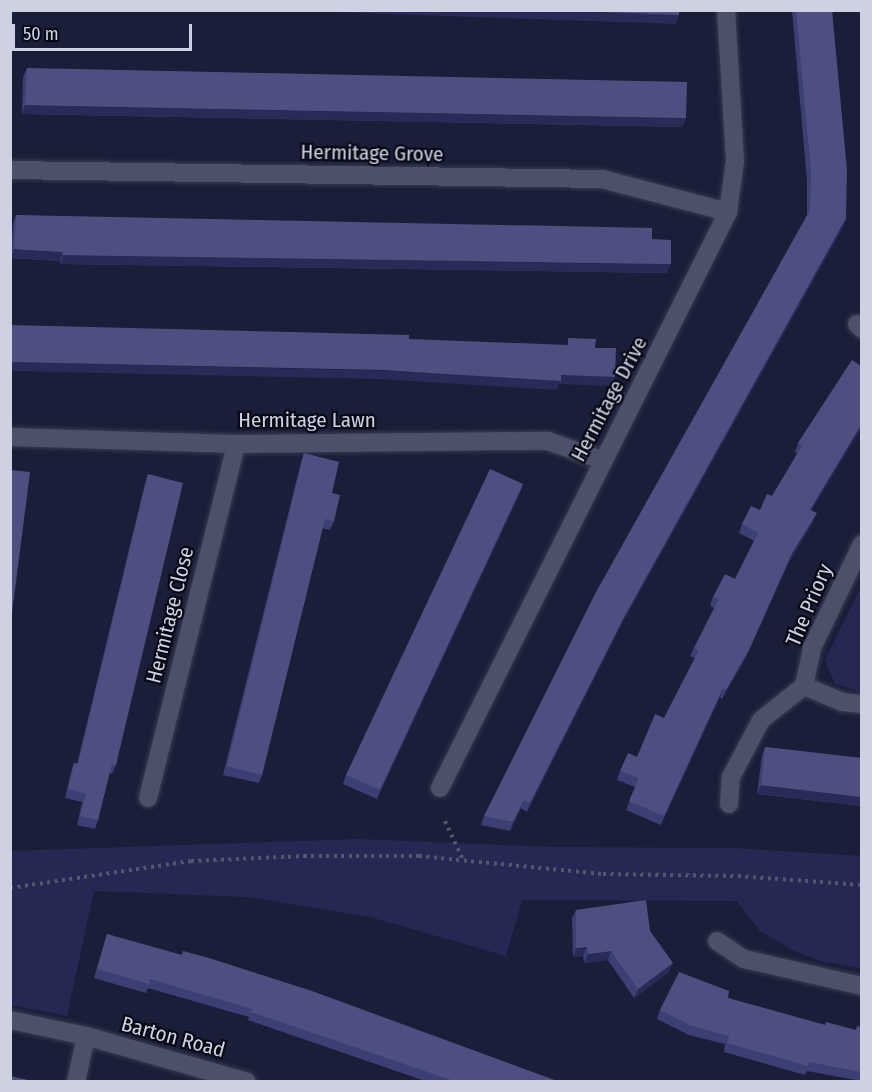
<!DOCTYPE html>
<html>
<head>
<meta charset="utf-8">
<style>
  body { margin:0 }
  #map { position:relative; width:872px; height:1092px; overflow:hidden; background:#1b1e38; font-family:"Fira Sans Condensed",sans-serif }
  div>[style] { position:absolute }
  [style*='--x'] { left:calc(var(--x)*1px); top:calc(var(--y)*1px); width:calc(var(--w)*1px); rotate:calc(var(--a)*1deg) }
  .green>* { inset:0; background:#252853 }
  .path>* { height:4px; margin-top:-2px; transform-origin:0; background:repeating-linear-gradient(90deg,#53566d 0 3px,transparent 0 7.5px) }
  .roads { filter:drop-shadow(0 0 2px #383b53) drop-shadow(0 0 2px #383b53) }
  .minor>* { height:18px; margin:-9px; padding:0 9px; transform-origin:9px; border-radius:9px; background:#4c5069 }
  .wall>* { inset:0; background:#3c3f73 }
  .shaded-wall>* { inset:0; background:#282b57 }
  .building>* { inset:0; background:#4c4f7f }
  span { translate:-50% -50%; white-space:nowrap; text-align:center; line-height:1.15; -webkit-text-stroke:4.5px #080915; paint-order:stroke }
  .street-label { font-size:21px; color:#ced1e2 }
  .frame { position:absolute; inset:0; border:12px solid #ced1e2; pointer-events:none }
  .scale { position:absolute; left:12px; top:24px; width:180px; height:27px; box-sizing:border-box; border:3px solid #ced1e2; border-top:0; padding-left:8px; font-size:18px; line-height:21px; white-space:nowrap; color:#ced1e2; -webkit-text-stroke:4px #080915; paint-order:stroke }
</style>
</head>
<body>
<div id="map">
  <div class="green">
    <i style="clip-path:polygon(861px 587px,861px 692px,835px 684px,825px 660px)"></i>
    <i style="clip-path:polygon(358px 839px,553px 847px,734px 848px,861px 856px,861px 968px,823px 962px,794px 951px,760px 931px,737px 901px,522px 900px,506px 956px,370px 917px,247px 897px,94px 891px,67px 1016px,11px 1005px,10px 851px)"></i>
  </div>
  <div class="path">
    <i style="--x:445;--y:821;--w:43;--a:65.2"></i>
    <i style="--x:10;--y:888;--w:183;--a:-8.5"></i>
    <i style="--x:191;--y:861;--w:113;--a:-2.5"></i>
    <i style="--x:304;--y:856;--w:115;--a:0"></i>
    <i style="--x:419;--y:856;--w:185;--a:5.6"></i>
    <i style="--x:603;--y:874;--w:135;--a:0.8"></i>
    <i style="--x:738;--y:876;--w:124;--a:4.2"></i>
  </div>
  <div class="roads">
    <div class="minor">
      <i style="--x:10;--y:170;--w:592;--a:0.87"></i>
      <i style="--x:602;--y:179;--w:130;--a:14.7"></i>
      <i style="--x:857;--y:324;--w:7;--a:45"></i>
      <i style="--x:10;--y:437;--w:226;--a:1.8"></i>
      <i style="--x:236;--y:444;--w:312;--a:-0.6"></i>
      <i style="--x:548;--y:441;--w:56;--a:19.7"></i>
      <i style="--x:804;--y:686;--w:41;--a:22.8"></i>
      <i style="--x:842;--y:702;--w:20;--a:6"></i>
      <i style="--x:440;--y:788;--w:644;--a:-63.43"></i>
      <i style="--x:728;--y:212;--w:51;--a:-82.2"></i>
      <i style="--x:735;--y:161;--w:151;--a:-93.4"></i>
      <i style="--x:148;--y:798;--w:365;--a:-76"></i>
      <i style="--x:729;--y:804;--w:27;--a:-86"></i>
      <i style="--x:731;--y:777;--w:64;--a:-62.2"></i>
      <i style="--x:761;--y:720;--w:55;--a:-38.3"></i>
      <i style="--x:804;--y:686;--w:39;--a:-78"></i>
      <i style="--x:812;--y:648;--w:115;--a:-64.3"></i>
      <i style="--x:717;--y:941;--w:32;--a:34"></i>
      <i style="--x:744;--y:959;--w:121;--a:12.9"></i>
      <i style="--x:10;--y:1020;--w:78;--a:11.9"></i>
      <i style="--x:86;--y:1036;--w:167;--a:15.9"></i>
      <i style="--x:76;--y:1082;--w:47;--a:-77.7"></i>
    </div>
  </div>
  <div class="wall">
    <i style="clip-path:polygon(792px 10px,832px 10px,846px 218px,843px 227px,621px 625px,527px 812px,521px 808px,510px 831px,481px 825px,484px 816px,807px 216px,807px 181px)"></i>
    <i style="clip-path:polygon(27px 68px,686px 118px,682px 127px,22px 114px,23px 77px)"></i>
    <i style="clip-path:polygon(16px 215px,652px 239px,667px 273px,60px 264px,60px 261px,11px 258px,13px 224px)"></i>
    <i style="clip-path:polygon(852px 360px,812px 510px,813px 522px,789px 562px,745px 659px,722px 699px,720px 697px,661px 825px,626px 810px,635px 787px,617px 780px,620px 771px,637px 757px,664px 718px,695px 658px,690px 656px,714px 608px,710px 605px,713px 597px,735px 579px,754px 541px,739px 533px,742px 524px,760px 510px,772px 496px,797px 454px,795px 452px,798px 443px)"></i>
    <i style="clip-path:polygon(304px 453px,332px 493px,334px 521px,330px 530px,322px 528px,262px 775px,259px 783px,223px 775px,301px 462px)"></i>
    <i style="clip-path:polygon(148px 474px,116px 765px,112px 774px,109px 773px,98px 820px,95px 829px,77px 825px,82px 802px,65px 798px,71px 772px,74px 763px,77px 764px,145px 483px)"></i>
    <i style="clip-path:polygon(523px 484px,520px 493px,377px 799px,343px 784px,346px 775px)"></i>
    <i style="clip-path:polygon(765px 747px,861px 758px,861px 806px,853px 805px,757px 794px,762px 755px)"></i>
    <i style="clip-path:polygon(576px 910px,650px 931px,669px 972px,634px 998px,608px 960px,584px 963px,583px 956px,573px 957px,572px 918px)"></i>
    <i style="clip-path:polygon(107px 934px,560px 1082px,428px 1082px,248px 1020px,249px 1017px,148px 988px,146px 993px,94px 978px)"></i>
    <i style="clip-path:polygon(728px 998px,825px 1025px,856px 1030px,861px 1027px,861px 1081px,807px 1071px,805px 1075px,724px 1052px,725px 1044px,689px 1035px,657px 1019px,660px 1010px)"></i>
  </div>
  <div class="shaded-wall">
    <i style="clip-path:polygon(276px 10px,545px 10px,679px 15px,676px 24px)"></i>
    <i style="clip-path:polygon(25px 105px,686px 118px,682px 127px,22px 114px)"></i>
    <i style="clip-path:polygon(846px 218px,843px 227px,621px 625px,527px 812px,530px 803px,624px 617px)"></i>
    <i style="clip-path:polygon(14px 249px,63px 252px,60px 261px,11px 258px)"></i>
    <i style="clip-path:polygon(63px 255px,671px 264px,667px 273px,60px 264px)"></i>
    <i style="clip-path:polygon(10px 362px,561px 375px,615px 377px,611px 386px,559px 384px,557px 390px,379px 379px,10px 371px)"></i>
    <i style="clip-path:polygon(861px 425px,861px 429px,807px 518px,810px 510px)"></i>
    <i style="clip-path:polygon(523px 484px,520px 493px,377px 799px,380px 790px)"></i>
    <i style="clip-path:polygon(817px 513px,813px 522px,789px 562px,745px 659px,722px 699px,726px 690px,792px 553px)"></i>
    <i style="clip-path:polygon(723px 688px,720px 697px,661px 825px,664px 816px)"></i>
    <i style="clip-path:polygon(761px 785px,861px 797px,861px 806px,853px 805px,757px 794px)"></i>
    <i style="clip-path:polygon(524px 800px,521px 808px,510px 831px,513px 822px)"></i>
    <i style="clip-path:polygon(587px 947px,583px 956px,573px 957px,576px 948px)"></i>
    <i style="clip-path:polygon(611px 951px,608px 960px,584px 963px,588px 954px)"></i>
    <i style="clip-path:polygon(673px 963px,669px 972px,634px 998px,638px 989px)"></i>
  </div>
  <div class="building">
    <i style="clip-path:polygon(545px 10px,679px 10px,679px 15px)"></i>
    <i style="clip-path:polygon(796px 10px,832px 10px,847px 170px,846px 218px,624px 617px,530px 803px,524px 800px,513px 822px,484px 816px,596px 592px,810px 210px,811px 172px)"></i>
    <i style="clip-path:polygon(27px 68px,687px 82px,686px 118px,25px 105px)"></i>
    <i style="clip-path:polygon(16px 215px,652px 228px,652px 239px,671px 240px,671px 264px,63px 255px,63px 252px,14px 249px)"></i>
    <i style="clip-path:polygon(10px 325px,409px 335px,409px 339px,568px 345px,568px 338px,596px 339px,595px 348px,616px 348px,615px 377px,561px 375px,561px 381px,382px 370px,10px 362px)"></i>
    <i style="clip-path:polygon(852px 360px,861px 366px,861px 425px,810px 510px,817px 513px,792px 553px,749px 650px,726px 690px,723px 688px,664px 816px,629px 801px,639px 778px,620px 771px,628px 753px,637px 757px,655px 714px,664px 718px,699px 650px,694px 648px,719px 599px,713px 597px,725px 574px,735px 579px,758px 533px,742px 524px,751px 506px,760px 510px,767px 494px,772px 496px,802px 446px,798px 443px)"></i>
    <i style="clip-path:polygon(304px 453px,339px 462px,332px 493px,340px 495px,334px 521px,325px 519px,262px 775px,227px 766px)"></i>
    <i style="clip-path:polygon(490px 469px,523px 484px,380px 790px,346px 775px)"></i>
    <i style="clip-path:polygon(10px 470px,30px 472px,10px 629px)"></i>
    <i style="clip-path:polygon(148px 474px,183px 483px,116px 765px,112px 764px,98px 820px,80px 816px,86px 794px,68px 789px,74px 763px,78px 764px)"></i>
    <i style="clip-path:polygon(765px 747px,861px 758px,861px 797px,761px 785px)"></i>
    <i style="clip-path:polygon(646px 900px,650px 931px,673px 963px,638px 989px,611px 951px,588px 954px,587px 947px,576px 948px,576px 910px)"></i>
    <i style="clip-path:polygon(107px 934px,182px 955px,183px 951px,209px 958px,312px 991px,560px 1082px,457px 1082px,251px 1012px,252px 1009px,150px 979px,149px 984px,97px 969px)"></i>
    <i style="clip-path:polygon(679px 972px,729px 991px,728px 998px,825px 1025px,826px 1022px,856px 1030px,857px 1026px,861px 1027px,861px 1072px,809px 1062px,808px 1066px,727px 1043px,729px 1036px,692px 1026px,660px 1010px)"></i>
    <i style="clip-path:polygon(10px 1076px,33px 1081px,32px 1082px,10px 1082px)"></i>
  </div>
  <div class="street-label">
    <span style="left:372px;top:153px;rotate:1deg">Hermitage Grove</span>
    <span style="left:609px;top:399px;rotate:-62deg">Hermitage Drive</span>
    <span style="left:307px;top:420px">Hermitage Lawn</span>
    <span style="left:809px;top:605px;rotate:-67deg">The Priory</span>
    <span style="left:170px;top:615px;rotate:-76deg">Hermitage Close</span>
    <span style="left:173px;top:1037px;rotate:15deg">Barton Road</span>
  </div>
  <div class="frame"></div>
  <div class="scale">50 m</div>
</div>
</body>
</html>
